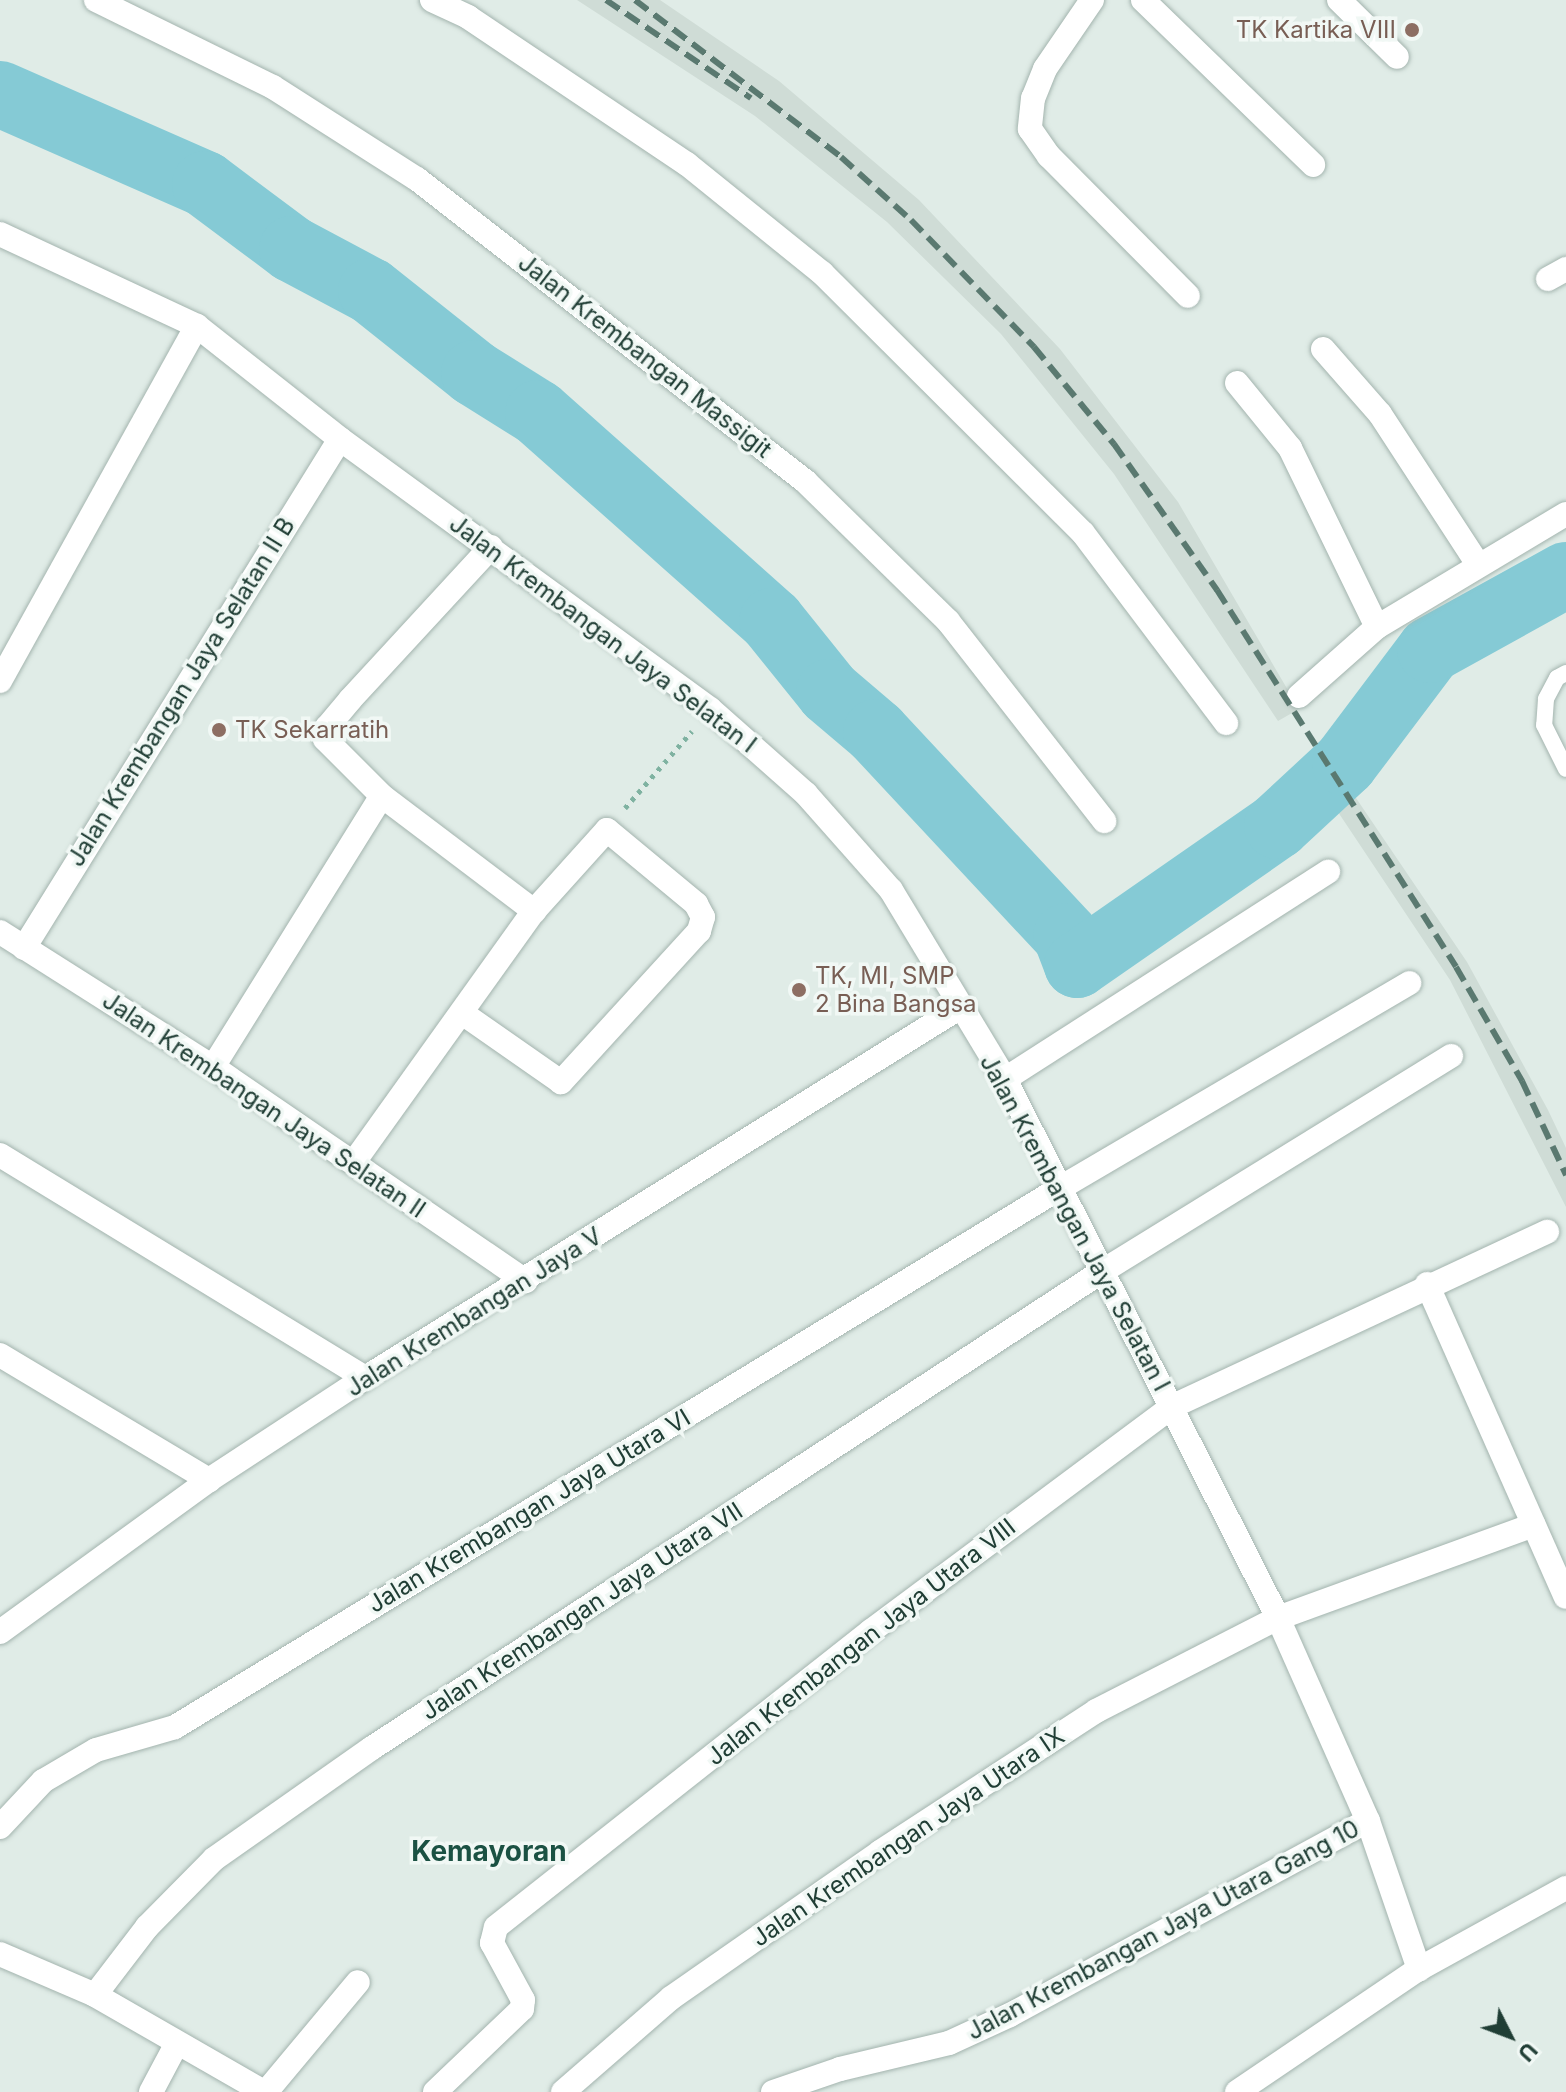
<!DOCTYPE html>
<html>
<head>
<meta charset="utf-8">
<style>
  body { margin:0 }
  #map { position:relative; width:1566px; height:2092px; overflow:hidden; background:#e0ece7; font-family:Inter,sans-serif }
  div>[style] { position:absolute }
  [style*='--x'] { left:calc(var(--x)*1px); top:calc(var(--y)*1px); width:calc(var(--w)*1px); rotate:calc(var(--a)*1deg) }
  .built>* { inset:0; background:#cfdcd6 }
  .river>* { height:66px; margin:-33px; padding:0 33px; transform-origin:33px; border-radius:33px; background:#85cad5 }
  .path>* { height:5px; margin-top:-2.5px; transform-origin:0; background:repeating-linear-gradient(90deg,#7fb2a1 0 4px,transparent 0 10px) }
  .roads { filter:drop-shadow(0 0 2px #a3b4ae) drop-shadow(0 0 2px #a3b4ae) }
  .lane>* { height:16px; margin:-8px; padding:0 8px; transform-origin:8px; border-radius:8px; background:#fff }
  .street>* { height:24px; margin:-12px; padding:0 12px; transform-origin:12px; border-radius:12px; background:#fff }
  .rail>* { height:6px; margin-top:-3px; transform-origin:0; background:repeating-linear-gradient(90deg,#5a7970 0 16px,transparent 0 24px) }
  .dots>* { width:22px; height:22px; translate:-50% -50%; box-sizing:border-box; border:4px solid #f1f8f5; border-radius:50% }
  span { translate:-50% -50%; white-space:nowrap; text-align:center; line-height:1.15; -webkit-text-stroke:7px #f1f8f5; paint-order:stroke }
  .education-label { font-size:24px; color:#785e54 }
  .right { translate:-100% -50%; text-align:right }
  .left { translate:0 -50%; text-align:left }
  .street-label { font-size:24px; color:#203e35 }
  .quarter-label { font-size:28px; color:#1b5143; font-weight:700 }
  .north { position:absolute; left:1470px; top:1996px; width:80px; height:80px; -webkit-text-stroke:6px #f1f8f5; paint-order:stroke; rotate:132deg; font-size:22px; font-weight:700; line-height:32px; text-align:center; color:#203e35 }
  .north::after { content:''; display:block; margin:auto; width:28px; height:36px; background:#203e35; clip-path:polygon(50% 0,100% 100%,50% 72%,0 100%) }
</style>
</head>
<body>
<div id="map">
  <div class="built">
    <i style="clip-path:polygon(577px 0,660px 0,779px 81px,919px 200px,1060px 349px,1178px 502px,1299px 709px,1278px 721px,1114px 474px,1001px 334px,887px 222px,755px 116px)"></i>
    <i style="clip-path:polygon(1333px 764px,1467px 962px,1548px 1110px,1566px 1148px,1566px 1207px,1450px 980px,1318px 782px)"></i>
  </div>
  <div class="river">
    <i style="--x:0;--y:94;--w:224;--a:23.7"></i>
    <i style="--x:205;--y:184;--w:109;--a:36.8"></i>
    <i style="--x:292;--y:249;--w:89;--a:28"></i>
    <i style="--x:371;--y:291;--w:132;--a:38.5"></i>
    <i style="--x:474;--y:373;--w:75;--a:32"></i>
    <i style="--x:538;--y:413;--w:313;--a:41.6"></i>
    <i style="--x:772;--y:621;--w:91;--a:51.2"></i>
    <i style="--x:829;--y:692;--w:62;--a:40.4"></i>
    <i style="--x:876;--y:732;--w:279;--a:47"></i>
    <i style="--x:1066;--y:936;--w:31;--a:69"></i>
    <i style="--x:1077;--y:965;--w:244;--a:-34.8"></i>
    <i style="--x:1277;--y:826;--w:93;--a:-42.8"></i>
    <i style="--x:1345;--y:763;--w:141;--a:-53"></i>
    <i style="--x:1430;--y:650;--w:155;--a:-28.9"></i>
  </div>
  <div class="path">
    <i style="--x:625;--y:808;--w:102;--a:-49"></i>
  </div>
  <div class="roads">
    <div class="lane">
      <i style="--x:1566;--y:673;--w:10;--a:151"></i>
      <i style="--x:1557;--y:678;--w:24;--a:118"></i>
      <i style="--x:1546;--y:699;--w:26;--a:94"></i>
      <i style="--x:1544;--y:725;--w:49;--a:63.4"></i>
    </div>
    <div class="street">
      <i style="--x:96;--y:0;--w:197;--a:26.2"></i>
      <i style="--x:273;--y:87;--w:171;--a:32.6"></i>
      <i style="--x:417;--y:179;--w:493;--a:37.9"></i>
      <i style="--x:806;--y:482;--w:199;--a:44.4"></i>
      <i style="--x:948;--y:621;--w:254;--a:52"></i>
      <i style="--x:432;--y:0;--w:40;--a:25"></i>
      <i style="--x:468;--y:17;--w:264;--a:33.9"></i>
      <i style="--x:687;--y:164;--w:174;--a:38.9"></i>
      <i style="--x:822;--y:273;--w:368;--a:44.9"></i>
      <i style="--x:1083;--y:533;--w:238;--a:53"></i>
      <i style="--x:1092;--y:0;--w:83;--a:124.3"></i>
      <i style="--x:1045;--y:69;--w:31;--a:112"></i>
      <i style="--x:1033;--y:98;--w:31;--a:96"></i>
      <i style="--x:1030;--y:129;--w:33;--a:55"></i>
      <i style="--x:1049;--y:156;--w:197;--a:45.2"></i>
      <i style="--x:1143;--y:0;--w:237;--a:44.1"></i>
      <i style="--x:1339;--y:0;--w:81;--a:44.5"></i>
      <i style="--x:0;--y:234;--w:217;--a:25"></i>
      <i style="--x:197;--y:326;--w:182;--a:38.3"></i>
      <i style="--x:340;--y:439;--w:458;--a:36.1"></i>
      <i style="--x:710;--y:709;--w:128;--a:41.5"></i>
      <i style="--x:806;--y:794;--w:128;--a:48.5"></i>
      <i style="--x:891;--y:890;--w:221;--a:58.9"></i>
      <i style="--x:1005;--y:1079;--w:604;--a:63.14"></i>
      <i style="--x:1278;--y:1618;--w:222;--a:66.1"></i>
      <i style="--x:1368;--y:1821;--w:157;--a:71"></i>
      <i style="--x:1548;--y:279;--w:21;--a:-29"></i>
      <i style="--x:1323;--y:349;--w:86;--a:48.8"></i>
      <i style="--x:1380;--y:414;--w:178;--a:56.9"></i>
      <i style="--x:1237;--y:383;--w:84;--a:50.8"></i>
      <i style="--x:1290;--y:448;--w:199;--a:64.1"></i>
      <i style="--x:491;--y:547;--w:208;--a:132.7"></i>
      <i style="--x:350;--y:700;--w:35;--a:130"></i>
      <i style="--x:327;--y:727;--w:12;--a:99"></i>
      <i style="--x:325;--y:739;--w:81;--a:45"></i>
      <i style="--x:382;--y:796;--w:191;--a:37.1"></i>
      <i style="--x:0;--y:681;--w:406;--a:-61"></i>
      <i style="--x:1299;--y:696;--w:104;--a:-41.5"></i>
      <i style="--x:1377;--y:627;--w:220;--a:-30.9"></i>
      <i style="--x:0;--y:932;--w:252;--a:32.4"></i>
      <i style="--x:213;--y:1067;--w:379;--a:34.4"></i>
      <i style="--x:24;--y:948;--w:599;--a:-58.17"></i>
      <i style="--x:213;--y:1067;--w:319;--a:-58.1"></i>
      <i style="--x:1005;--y:1079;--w:384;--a:-32.7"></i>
      <i style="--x:0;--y:1155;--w:428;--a:31.4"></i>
      <i style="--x:354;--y:1162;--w:309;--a:-54.4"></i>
      <i style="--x:534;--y:911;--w:109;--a:-48"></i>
      <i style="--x:607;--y:830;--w:116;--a:39.7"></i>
      <i style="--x:696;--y:904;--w:15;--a:62"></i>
      <i style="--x:703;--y:917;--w:15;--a:106"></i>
      <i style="--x:699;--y:931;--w:205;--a:132.4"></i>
      <i style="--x:561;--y:1082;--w:121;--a:-145.1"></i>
      <i style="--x:1427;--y:1284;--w:342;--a:66.1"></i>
      <i style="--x:0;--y:1355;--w:244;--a:30.9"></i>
      <i style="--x:0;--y:1632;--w:258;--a:-36"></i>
      <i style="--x:209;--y:1480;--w:186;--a:-33.2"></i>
      <i style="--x:365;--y:1378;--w:700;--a:-31.92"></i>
      <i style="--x:0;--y:1827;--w:63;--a:-46.9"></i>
      <i style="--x:43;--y:1781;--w:61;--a:-30.3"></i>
      <i style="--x:96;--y:1750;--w:82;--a:-16.2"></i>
      <i style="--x:175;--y:1727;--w:1036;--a:-31.34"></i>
      <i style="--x:1060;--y:1188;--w:405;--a:-30.4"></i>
      <i style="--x:0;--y:1954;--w:103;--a:23.3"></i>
      <i style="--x:95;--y:1995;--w:195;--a:29.9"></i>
      <i style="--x:95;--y:1995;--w:86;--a:-52.6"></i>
      <i style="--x:147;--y:1927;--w:95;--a:-45.4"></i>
      <i style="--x:214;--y:1859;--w:193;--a:-35.1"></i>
      <i style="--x:372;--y:1748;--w:867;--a:-33.14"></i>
      <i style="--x:1098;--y:1274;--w:415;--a:-31.7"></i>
      <i style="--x:151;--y:2092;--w:53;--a:-62"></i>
      <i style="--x:266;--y:2092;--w:143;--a:-50.1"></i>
      <i style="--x:435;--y:2092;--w:120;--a:-43.7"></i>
      <i style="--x:522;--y:2009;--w:9;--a:-84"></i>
      <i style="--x:523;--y:2000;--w:65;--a:-118.5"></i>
      <i style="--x:492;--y:1943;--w:16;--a:-76"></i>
      <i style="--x:496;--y:1927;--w:478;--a:-38.3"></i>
      <i style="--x:871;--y:1631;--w:374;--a:-36.7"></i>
      <i style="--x:1171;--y:1407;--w:415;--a:-25"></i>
      <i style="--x:563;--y:2092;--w:143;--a:-41"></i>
      <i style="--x:671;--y:1998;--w:255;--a:-34.9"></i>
      <i style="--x:880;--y:1852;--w:258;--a:-33.1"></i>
      <i style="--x:1096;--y:1711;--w:204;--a:-27.1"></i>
      <i style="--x:1278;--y:1618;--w:272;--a:-20"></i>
      <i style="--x:773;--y:2092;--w:71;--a:-18.9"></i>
      <i style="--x:840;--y:2069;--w:112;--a:-13.4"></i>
      <i style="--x:949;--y:2043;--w:67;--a:-24.7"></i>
      <i style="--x:1010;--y:2015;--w:407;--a:-28.5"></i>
      <i style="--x:1237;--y:2092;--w:220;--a:-34.1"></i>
      <i style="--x:1419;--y:1969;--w:168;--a:-28.9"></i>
    </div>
  </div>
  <div class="rail">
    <i style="--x:606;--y:0;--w:175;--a:34.1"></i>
    <i style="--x:635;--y:0;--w:259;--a:37.3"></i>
    <i style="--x:841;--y:157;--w:94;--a:42"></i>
    <i style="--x:911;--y:220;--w:177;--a:45.9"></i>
    <i style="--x:1034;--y:347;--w:126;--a:50.5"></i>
    <i style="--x:1114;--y:444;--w:179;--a:54.8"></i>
    <i style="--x:1217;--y:590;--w:446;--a:57.6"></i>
    <i style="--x:1456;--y:967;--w:132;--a:59.9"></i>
    <i style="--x:1522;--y:1081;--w:104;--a:64.9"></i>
  </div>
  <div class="dots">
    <i style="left:1412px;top:30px;background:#8d6e63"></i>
    <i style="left:219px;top:730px;background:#8d6e63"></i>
    <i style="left:799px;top:990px;background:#8d6e63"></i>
  </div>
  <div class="education-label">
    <span class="right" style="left:1396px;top:30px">TK Kartika VIII</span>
    <span class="left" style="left:235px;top:730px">TK Sekarratih</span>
    <span class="left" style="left:815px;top:990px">TK, MI, SMP<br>2 Bina Bangsa</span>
  </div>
  <div class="street-label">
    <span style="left:645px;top:356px;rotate:38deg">Jalan Krembangan Massigit</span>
    <span style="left:603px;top:634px;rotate:37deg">Jalan Krembangan Jaya Selatan I</span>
    <span style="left:181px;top:692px;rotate:-58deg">Jalan Krembangan Jaya Selatan II B</span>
    <span style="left:264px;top:1105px;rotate:34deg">Jalan Krembangan Jaya Selatan II</span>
    <span style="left:1075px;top:1223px;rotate:62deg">Jalan Krembangan Jaya Selatan I</span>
    <span style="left:474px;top:1312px;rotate:-32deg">Jalan Krembangan Jaya V</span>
    <span style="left:529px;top:1511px;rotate:-31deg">Jalan Krembangan Jaya Utara VI</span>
    <span style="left:582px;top:1611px;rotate:-33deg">Jalan Krembangan Jaya Utara VII</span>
    <span style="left:861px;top:1642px;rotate:-38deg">Jalan Krembangan Jaya Utara VIII</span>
    <span style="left:908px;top:1837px;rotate:-34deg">Jalan Krembangan Jaya Utara IX</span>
    <span style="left:1163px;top:1930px;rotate:-28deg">Jalan Krembangan Jaya Utara Gang 10</span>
  </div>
  <div class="quarter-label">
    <span style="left:489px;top:1851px">Kemayoran</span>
  </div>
  <div class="north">U</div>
</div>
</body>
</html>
